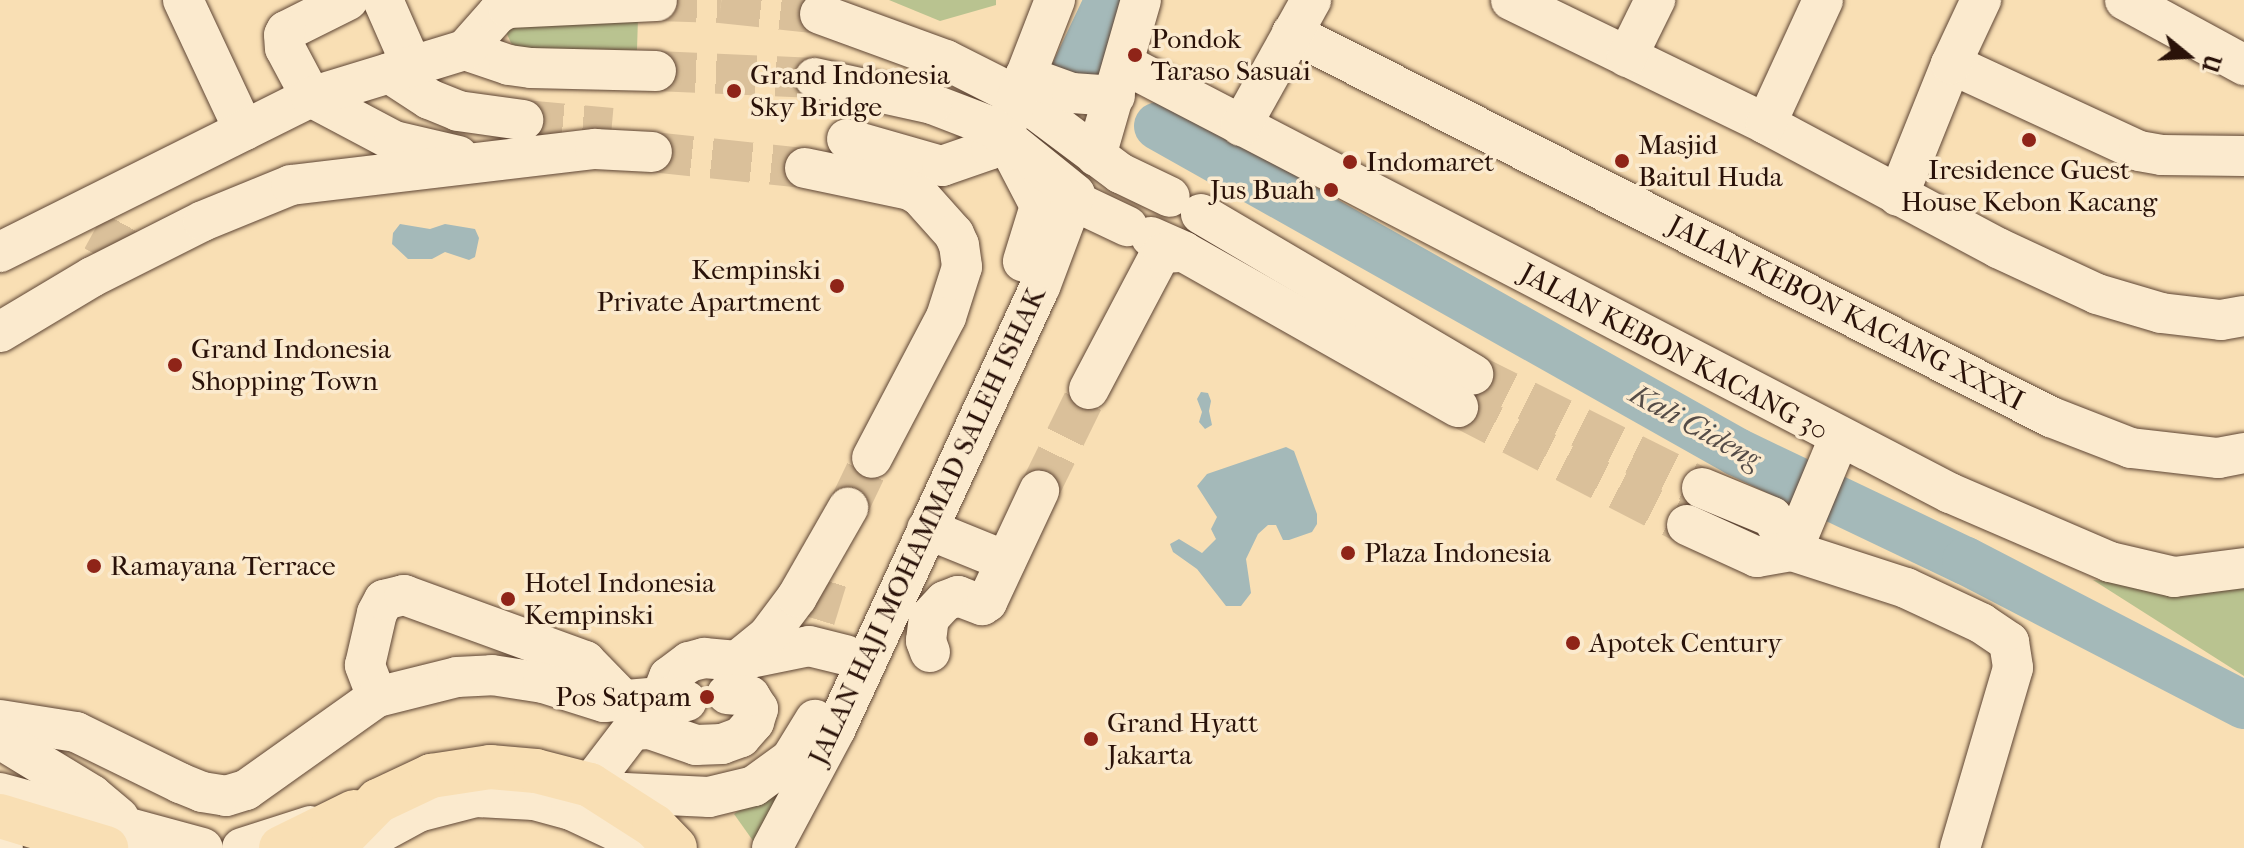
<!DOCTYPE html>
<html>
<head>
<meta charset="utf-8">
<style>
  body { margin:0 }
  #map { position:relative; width:2244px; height:848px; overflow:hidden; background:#f9dfb4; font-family:"IM FELL French Canon",serif }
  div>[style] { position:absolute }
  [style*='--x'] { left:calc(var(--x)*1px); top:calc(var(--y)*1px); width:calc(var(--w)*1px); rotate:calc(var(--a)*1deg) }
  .green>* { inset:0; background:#b9c390 }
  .water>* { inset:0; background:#a4b9b9 }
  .river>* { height:48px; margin:-24px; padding:0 24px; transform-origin:24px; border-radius:24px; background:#a4b9b9 }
  .minor-tunnel>* { height:40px; margin-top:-20px; transform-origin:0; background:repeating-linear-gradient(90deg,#dac09a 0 40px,transparent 0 60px) }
  .roads { filter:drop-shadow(0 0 2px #5e4534) drop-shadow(0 0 2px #5e4534) }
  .minor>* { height:40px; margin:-20px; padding:0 20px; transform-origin:20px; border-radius:20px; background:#fbeace }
  .major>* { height:44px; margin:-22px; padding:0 22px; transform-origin:22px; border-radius:22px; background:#f9dfb4 }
  .dots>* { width:22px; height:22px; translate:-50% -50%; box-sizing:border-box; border:4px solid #fbeace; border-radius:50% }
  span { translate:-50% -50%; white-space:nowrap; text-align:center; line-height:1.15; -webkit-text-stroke:7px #fbeace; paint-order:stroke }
  .poi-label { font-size:28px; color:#2a1209 }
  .left { translate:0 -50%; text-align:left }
  .right { translate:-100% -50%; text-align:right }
  .street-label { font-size:28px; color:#2a1209 }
  .water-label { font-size:30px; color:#554c47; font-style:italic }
  .north { position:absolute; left:2148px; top:16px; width:80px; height:80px; -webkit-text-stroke:6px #fbeace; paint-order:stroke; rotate:108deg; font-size:22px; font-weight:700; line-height:32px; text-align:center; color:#2a1209 }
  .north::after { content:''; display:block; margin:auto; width:28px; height:36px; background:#2a1209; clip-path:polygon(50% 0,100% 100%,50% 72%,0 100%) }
</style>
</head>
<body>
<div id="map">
  <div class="green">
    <i style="clip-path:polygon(889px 0,996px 0,996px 5px,940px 21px)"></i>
    <i style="clip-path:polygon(638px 17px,637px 50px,519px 49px,511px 43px,507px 34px,509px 24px)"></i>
    <i style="clip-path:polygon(2093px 580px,2164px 586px,2244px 585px,2244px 676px)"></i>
    <i style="clip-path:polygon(792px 774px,756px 845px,734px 814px)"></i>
  </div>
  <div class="water">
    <i style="clip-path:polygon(400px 224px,430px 229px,445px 224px,475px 229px,479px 238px,475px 257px,469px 260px,445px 252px,432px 259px,408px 259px,392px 244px,393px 233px)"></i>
    <i style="clip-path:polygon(1201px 392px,1208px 393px,1211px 401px,1209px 411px,1212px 425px,1205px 429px,1199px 422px,1202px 412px,1197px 399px)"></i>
    <i style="clip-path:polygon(1286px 447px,1294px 451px,1317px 514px,1317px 524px,1312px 532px,1289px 540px,1283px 540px,1276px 525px,1268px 525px,1258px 534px,1246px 559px,1251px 593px,1241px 606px,1226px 606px,1197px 569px,1173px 552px,1170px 544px,1179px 539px,1202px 553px,1216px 539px,1211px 529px,1217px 517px,1197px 486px,1207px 474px)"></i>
  </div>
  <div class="river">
    <i style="--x:1073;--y:76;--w:84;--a:-64.7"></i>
    <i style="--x:1158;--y:126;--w:664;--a:29.38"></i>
    <i style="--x:1737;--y:452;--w:254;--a:25.5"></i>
    <i style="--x:1966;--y:561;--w:313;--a:27.4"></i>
  </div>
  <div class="minor-tunnel">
    <i style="--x:657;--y:1;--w:64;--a:1.8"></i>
    <i style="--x:721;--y:3;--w:100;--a:6.3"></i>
    <i style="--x:656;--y:71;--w:159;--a:2.5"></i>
    <i style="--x:523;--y:120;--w:89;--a:5.1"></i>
    <i style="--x:652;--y:152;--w:154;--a:6"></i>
    <i style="--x:102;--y:258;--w:48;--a:-61.3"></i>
    <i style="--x:1473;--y:374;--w:256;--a:26.5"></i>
    <i style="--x:1458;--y:407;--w:258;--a:27.3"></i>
    <i style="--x:1039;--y:491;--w:114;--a:-63.9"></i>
    <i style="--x:848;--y:508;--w:55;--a:-64.4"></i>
    <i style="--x:815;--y:619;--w:41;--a:-72.9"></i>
  </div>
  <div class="roads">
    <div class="minor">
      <i style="--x:183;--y:0;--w:144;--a:64.9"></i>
      <i style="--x:348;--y:0;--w:69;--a:153.4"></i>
      <i style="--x:286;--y:31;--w:4;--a:117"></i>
      <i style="--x:284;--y:35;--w:13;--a:86"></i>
      <i style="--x:285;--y:48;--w:55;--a:62"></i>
      <i style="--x:311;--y:97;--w:94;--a:27.9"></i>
      <i style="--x:394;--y:141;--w:66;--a:13.2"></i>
      <i style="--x:383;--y:0;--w:72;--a:66.3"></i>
      <i style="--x:1511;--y:0;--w:284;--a:25.9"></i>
      <i style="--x:1766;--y:124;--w:263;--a:28.1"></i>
      <i style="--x:1998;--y:248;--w:109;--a:24.9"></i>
      <i style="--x:2097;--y:294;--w:67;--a:16.5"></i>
      <i style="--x:2161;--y:313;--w:60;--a:6.7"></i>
      <i style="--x:2221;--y:320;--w:23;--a:-10"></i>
      <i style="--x:2125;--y:0;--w:136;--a:28.6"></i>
      <i style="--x:820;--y:14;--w:134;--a:20.1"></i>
      <i style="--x:946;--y:60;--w:80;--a:26.9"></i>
      <i style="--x:1017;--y:96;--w:129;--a:36.8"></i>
      <i style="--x:1120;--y:173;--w:55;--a:25.6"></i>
      <i style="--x:1292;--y:33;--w:851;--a:26.84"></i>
      <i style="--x:2051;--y:417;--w:86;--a:21.2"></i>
      <i style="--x:2131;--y:448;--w:88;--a:6.6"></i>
      <i style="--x:2218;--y:458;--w:26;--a:-11"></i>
      <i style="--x:465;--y:50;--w:46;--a:18.8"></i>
      <i style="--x:509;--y:65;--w:22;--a:8"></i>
      <i style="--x:531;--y:68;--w:125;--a:1.4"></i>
      <i style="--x:1627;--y:57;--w:64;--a:-63.8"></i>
      <i style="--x:1124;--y:64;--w:931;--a:27.45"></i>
      <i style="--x:1950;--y:493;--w:174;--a:23.3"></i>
      <i style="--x:2110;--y:562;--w:66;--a:13.2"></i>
      <i style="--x:2174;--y:577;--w:71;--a:-7.3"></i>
      <i style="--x:1951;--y:64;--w:207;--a:24.8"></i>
      <i style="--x:2139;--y:151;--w:23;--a:10"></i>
      <i style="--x:2162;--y:155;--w:82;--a:0.7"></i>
      <i style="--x:389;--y:73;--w:48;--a:33"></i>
      <i style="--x:429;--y:99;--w:31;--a:22"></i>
      <i style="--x:458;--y:111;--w:66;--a:7.9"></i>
      <i style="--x:1025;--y:76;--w:50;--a:19.9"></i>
      <i style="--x:1072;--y:93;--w:43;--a:4"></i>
      <i style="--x:1766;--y:124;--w:136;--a:-65.3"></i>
      <i style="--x:1241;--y:126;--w:144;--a:-60.9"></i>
      <i style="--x:847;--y:139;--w:99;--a:15.9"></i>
      <i style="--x:942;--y:166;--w:52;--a:-19.1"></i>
      <i style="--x:991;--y:149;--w:19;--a:-51"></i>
      <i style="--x:1003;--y:134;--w:144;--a:-68.8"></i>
      <i style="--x:1012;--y:152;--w:61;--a:62.6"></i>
      <i style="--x:1040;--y:206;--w:58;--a:107.2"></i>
      <i style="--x:1096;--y:156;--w:162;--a:-73.9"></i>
      <i style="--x:805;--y:168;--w:107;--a:11.8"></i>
      <i style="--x:910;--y:190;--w:12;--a:31"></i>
      <i style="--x:920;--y:196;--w:51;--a:48.2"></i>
      <i style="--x:954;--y:234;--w:12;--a:66"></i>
      <i style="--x:959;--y:245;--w:22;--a:82"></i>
      <i style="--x:962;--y:267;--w:52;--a:107.7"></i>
      <i style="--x:946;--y:317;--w:159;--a:117.7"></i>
      <i style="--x:1898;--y:196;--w:142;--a:-68.1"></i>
      <i style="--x:1951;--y:64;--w:71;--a:-64.9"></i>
      <i style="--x:1074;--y:201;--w:59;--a:25.3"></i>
      <i style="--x:1201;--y:214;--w:316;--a:30.5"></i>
      <i style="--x:1151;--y:237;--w:36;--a:24"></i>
      <i style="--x:1184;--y:252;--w:315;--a:29.5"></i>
      <i style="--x:0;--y:252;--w:347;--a:-26.5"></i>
      <i style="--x:311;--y:97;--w:161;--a:-17"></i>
      <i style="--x:465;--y:50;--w:48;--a:-48.4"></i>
      <i style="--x:497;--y:14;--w:13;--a:-29"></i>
      <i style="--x:508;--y:8;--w:149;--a:-2.7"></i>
      <i style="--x:0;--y:332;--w:107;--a:-30.9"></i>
      <i style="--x:92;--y:277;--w:124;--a:-26.8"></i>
      <i style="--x:203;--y:221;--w:95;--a:-22.2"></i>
      <i style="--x:291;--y:185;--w:306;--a:-6.8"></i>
      <i style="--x:595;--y:149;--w:57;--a:3"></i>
      <i style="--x:1089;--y:389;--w:148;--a:-62.2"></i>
      <i style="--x:1158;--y:258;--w:7;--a:-45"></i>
      <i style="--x:1163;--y:253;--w:21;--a:-3"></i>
      <i style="--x:1702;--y:488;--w:76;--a:22.5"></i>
      <i style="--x:1772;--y:517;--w:39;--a:60"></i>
      <i style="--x:1687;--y:525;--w:77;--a:24.6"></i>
      <i style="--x:1757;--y:557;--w:36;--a:-10"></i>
      <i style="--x:1792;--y:551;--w:120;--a:18"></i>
      <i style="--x:1906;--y:588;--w:83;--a:25"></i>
      <i style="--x:1981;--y:623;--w:34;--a:34"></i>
      <i style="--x:2009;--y:642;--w:26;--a:81"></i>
      <i style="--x:2013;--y:668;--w:188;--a:106.4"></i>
      <i style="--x:927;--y:529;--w:85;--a:22.1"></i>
      <i style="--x:1792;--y:551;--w:122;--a:-67.4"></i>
      <i style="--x:930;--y:652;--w:12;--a:-110"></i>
      <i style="--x:926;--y:641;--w:23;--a:-83"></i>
      <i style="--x:929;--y:618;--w:23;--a:-47"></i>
      <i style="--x:945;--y:601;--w:14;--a:-21"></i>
      <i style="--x:958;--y:596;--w:26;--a:21"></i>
      <i style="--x:982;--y:605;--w:6;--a:-31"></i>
      <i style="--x:987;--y:602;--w:123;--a:-64.9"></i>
      <i style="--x:741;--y:660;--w:69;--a:-11.6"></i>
      <i style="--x:809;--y:646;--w:38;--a:14"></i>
      <i style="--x:377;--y:697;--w:34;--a:-111"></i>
      <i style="--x:365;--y:665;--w:53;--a:-77"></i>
      <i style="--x:377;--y:613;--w:15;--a:-62"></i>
      <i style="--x:384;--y:600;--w:21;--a:-14"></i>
      <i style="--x:404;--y:595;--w:193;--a:20"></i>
      <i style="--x:585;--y:661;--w:59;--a:45.7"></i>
      <i style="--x:661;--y:697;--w:22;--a:-68"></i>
      <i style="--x:669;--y:677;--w:25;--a:-37"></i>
      <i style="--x:689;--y:662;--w:16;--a:-15"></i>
      <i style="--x:704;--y:658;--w:33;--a:5"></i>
      <i style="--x:737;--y:661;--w:38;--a:-39"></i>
      <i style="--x:767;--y:637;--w:50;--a:-53.1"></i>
      <i style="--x:797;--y:597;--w:103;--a:-60.2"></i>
      <i style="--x:0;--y:720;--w:77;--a:9"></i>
      <i style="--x:76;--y:732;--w:116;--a:26.1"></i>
      <i style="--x:180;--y:783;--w:24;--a:22"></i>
      <i style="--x:202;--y:792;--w:24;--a:9"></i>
      <i style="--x:226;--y:796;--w:21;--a:-17"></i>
      <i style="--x:246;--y:790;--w:161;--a:-35.4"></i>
      <i style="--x:377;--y:697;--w:82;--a:-14"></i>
      <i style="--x:457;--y:677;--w:35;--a:-3"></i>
      <i style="--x:492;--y:675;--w:52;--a:8.9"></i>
      <i style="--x:543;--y:683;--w:64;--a:17.3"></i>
      <i style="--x:604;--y:702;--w:57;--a:-5"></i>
      <i style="--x:661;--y:697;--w:26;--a:9"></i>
      <i style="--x:0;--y:739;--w:108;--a:31.3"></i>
      <i style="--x:92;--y:795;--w:35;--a:40"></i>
      <i style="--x:590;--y:785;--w:69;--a:-52.6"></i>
      <i style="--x:632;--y:730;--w:18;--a:-3"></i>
      <i style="--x:650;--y:729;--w:49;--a:19.2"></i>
      <i style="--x:696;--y:745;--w:26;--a:-2"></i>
      <i style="--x:722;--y:744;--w:20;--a:-20"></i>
      <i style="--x:741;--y:737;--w:20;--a:-49"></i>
      <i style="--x:754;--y:722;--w:14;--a:-73"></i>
      <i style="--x:758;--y:709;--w:15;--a:-122"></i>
      <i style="--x:750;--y:696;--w:23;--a:-175"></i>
      <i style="--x:604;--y:792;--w:105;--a:2.7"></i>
      <i style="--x:709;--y:797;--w:46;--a:-13.7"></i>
      <i style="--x:754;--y:786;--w:46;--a:-36.1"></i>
      <i style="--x:791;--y:759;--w:46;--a:-58.4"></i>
      <i style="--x:0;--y:793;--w:210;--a:15.2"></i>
      <i style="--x:0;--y:847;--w:3;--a:18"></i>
      <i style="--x:242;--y:848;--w:72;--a:-17.7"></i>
      <i style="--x:352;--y:848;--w:75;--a:-28.6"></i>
      <i style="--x:418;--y:812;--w:60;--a:-14.5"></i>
      <i style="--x:476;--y:797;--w:58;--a:3"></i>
      <i style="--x:534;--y:800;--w:38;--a:15"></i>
      <i style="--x:571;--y:810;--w:54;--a:25.1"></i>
      <i style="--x:620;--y:833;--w:21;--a:45"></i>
      <i style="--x:772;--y:848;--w:136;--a:-61.9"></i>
      <i style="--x:836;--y:728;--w:486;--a:-65.2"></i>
      <i style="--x:1040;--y:287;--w:99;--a:-69.4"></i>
      <i style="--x:1075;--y:194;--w:107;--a:-141.1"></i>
      <i style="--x:992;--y:127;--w:64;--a:-159"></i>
      <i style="--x:932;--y:104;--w:120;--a:-167.5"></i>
    </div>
    <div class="major">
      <i style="--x:0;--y:816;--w:111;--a:16.8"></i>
      <i style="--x:281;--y:848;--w:81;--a:-26.3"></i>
      <i style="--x:332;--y:848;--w:66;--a:-45.6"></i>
      <i style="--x:378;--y:801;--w:59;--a:-25.3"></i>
      <i style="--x:431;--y:776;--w:60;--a:-8.7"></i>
      <i style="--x:490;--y:767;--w:46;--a:5"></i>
      <i style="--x:536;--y:771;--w:56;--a:14.5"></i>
      <i style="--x:590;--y:785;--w:76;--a:32.6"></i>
      <i style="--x:654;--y:826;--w:30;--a:46"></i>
    </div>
  </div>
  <div class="dots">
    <i style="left:1135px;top:55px;background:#8f2418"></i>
    <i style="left:734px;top:91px;background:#8f2418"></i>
    <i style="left:2029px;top:140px;background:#8f2418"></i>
    <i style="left:1622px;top:161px;background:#8f2418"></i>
    <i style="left:1350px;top:162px;background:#8f2418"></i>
    <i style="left:1331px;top:190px;background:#8f2418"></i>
    <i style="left:837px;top:286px;background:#8f2418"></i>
    <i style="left:175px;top:365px;background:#8f2418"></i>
    <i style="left:1348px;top:553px;background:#8f2418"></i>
    <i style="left:94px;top:566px;background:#8f2418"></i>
    <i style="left:508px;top:599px;background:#8f2418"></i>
    <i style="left:1573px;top:643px;background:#8f2418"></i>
    <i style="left:707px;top:697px;background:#8f2418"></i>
    <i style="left:1091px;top:739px;background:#8f2418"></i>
  </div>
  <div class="poi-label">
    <span class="left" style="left:1151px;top:55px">Pondok<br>Taraso Sasuai</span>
    <span class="left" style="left:750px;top:91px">Grand Indonesia<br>Sky Bridge</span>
    <span class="left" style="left:1638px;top:161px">Masjid<br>Baitul Huda</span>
    <span class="left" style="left:1366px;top:162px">Indomaret</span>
    <span style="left:2029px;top:186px">Iresidence Guest<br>House Kebon Kacang</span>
    <span class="right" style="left:1315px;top:190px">Jus Buah</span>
    <span class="right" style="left:821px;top:286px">Kempinski<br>Private Apartment</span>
    <span class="left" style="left:191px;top:365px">Grand Indonesia<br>Shopping Town</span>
    <span class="left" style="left:1364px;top:553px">Plaza Indonesia</span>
    <span class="left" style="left:110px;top:566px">Ramayana Terrace</span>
    <span class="left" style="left:524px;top:599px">Hotel Indonesia<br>Kempinski</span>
    <span class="left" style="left:1589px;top:643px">Apotek Century</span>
    <span class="right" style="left:691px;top:697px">Pos Satpam</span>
    <span class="left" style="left:1107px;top:739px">Grand Hyatt<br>Jakarta</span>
  </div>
  <div class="street-label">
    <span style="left:1846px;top:313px;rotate:27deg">JALAN KEBON KACANG XXXI</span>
    <span style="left:1674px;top:352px;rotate:28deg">JALAN KEBON KACANG 30</span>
    <span style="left:927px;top:526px;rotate:-65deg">JALAN HAJI MOHAMMAD SALEH ISHAK</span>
  </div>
  <div class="water-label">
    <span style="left:1695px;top:427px;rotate:29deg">Kali Cideng</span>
  </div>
  <div class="north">U</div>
</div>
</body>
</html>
